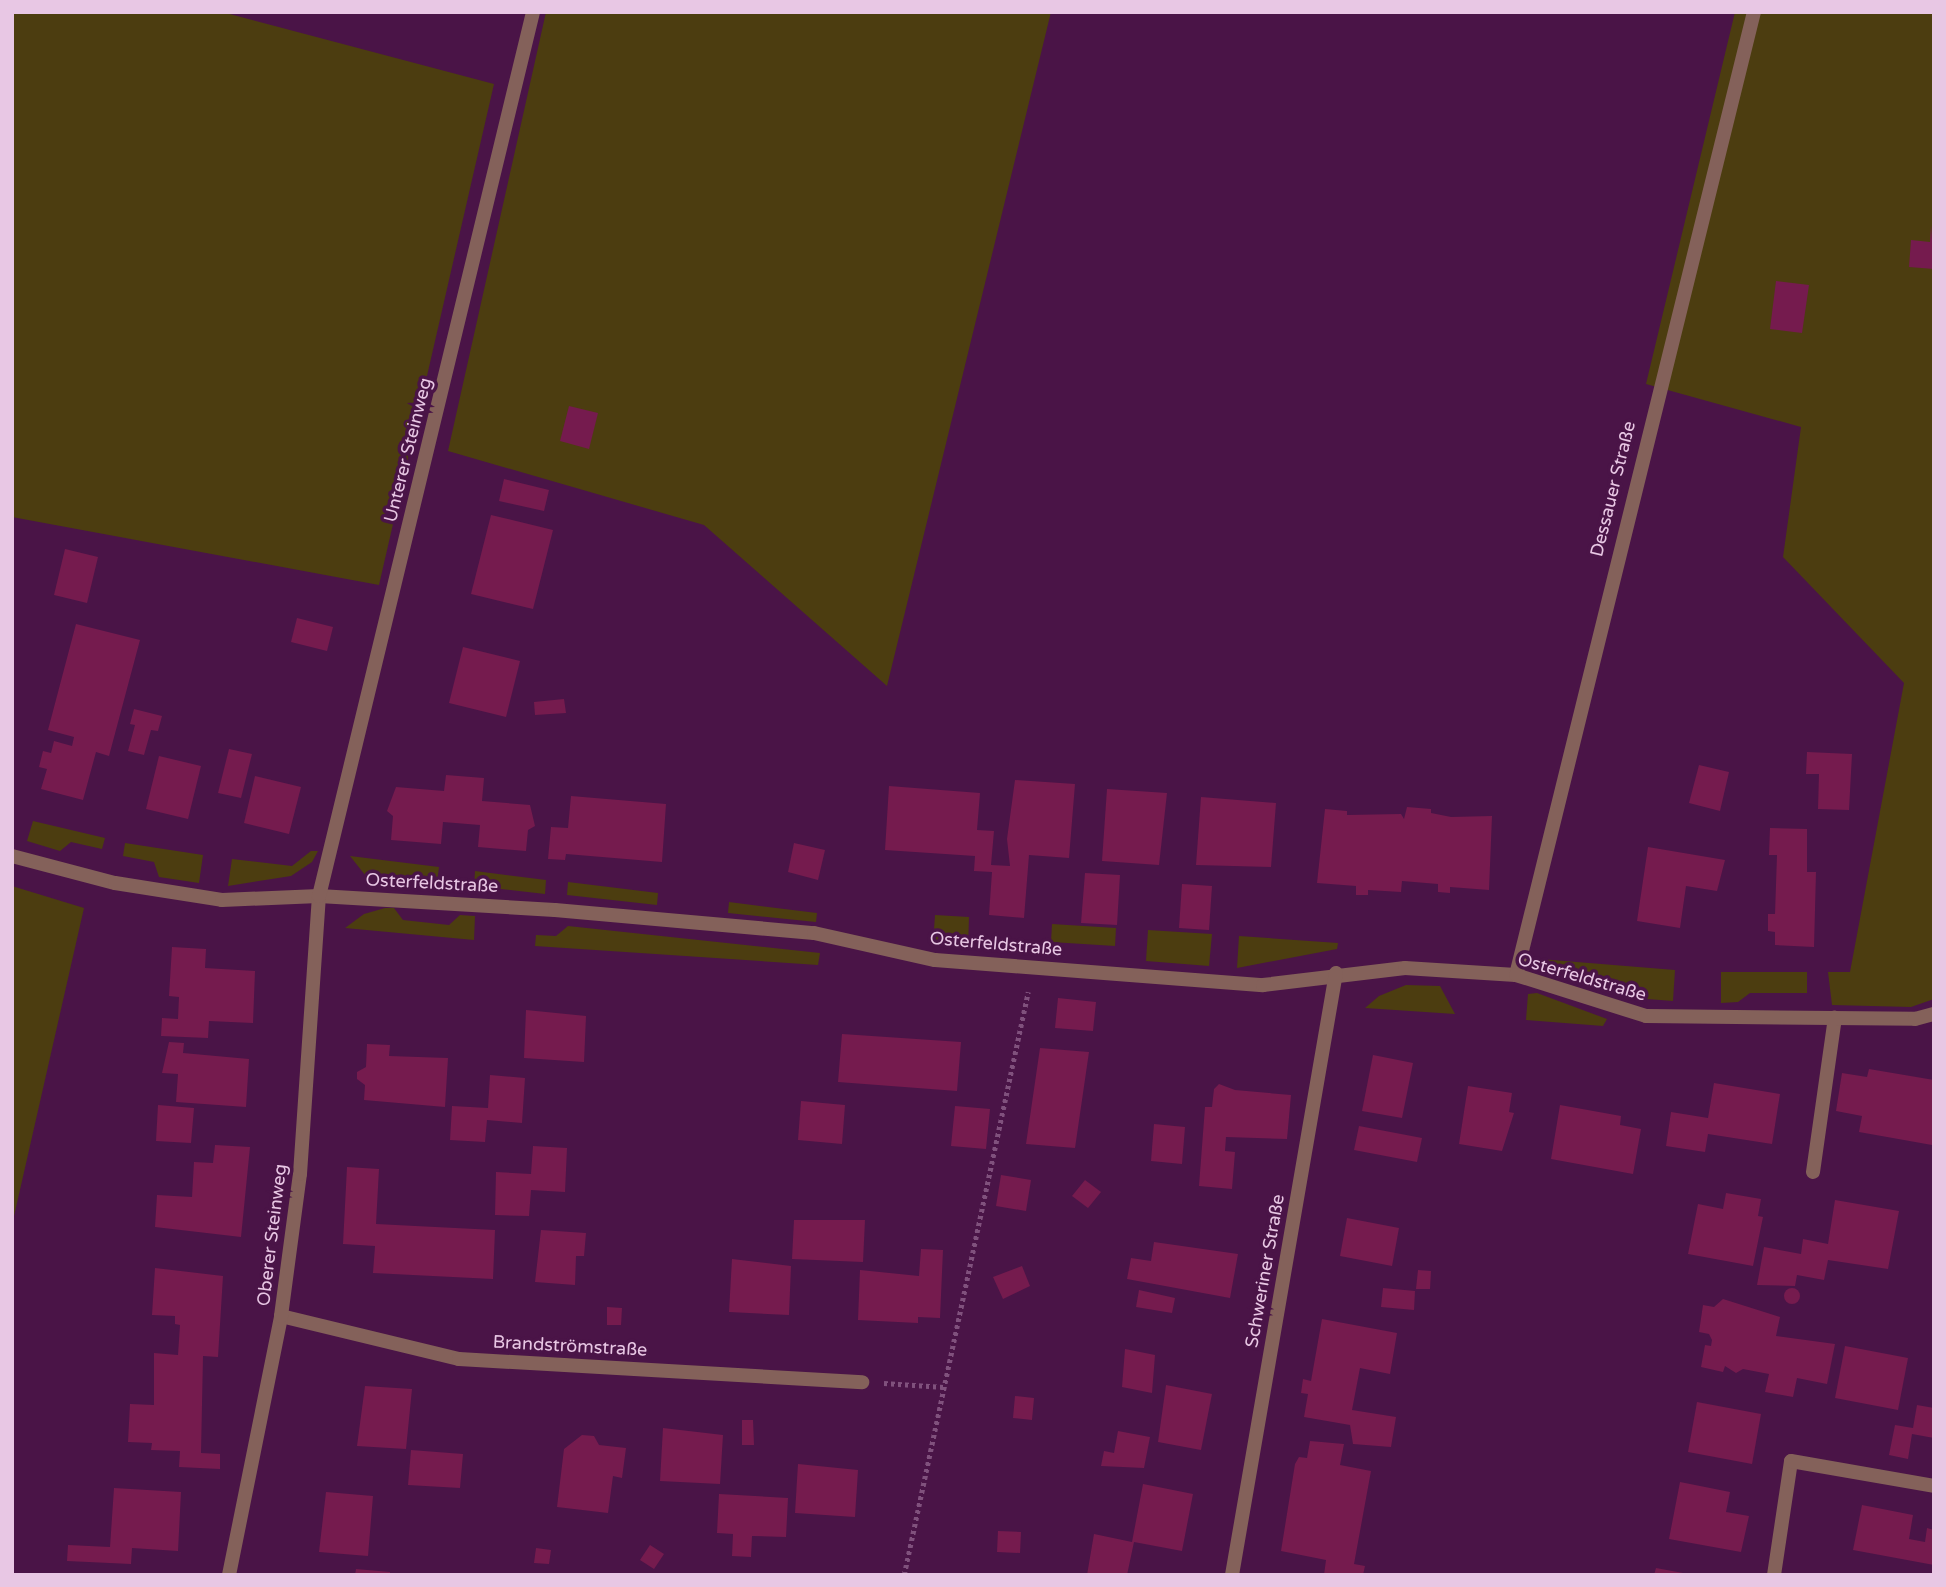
<!DOCTYPE html>
<html>
<head>
<meta charset="utf-8">
<style>
  body { margin:0 }
  #map { position:relative; width:1946px; height:1587px; overflow:hidden; background:#4a1447; font-family:"Varela Round",sans-serif }
  div>[style] { position:absolute }
  [style*='--x'] { left:calc(var(--x)*1px); top:calc(var(--y)*1px); width:calc(var(--w)*1px); rotate:calc(var(--a)*1deg) }
  .green>* { inset:0; background:#4c3d10 }
  .building>* { inset:0; background:#751b4e }
  .round { border-radius:50% }
  .path>* { height:4.5px; margin-top:-2.25px; transform-origin:0; background:repeating-linear-gradient(90deg,#80517d 0 3.5px,transparent 0 7px) }
  .lane>* { height:14px; margin:-7px; padding:0 7px; transform-origin:7px; border-radius:7px; background:#84615a }
  .street>* { height:14px; margin:-7px; padding:0 7px; transform-origin:7px; border-radius:7px; background:#84615a }
  span { translate:-50% -50%; white-space:nowrap; text-align:center; line-height:1.15; -webkit-text-stroke:7px #4a1447; paint-order:stroke }
  .street-label { font-size:18px; color:#e8c7e4 }
  .frame { position:absolute; inset:0; border:14px solid #e8c7e4; pointer-events:none }
</style>
</head>
<body>
<div id="map">
  <div class="green">
    <i style="clip-path:polygon(12px 12px,222px 12px,494px 84px,379px 585px,12px 517px)"></i>
    <i style="clip-path:polygon(546px 12px,1051px 12px,887px 686px,704px 525px,448px 451px)"></i>
    <i style="clip-path:polygon(1735px 12px,1934px 12px,1934px 999px,1911px 1007px,1832px 1005px,1828px 972px,1850px 972px,1904px 683px,1783px 557px,1801px 427px,1646px 384px)"></i>
    <i style="clip-path:polygon(33px 821px,105px 838px,102px 849px,71px 842px,60px 851px,27px 841px)"></i>
    <i style="clip-path:polygon(125px 843px,203px 855px,199px 883px,159px 877px,154px 862px,123px 856px)"></i>
    <i style="clip-path:polygon(311px 851px,318px 851px,312px 862px,291px 876px,228px 886px,232px 859px,292px 866px)"></i>
    <i style="clip-path:polygon(350px 856px,439px 867px,437px 882px,365px 875px)"></i>
    <i style="clip-path:polygon(475px 871px,546px 880px,545px 894px,474px 886px)"></i>
    <i style="clip-path:polygon(568px 882px,658px 893px,657px 905px,567px 895px)"></i>
    <i style="clip-path:polygon(12px 886px,84px 908px,12px 1225px)"></i>
    <i style="clip-path:polygon(729px 902px,817px 913px,816px 922px,728px 913px)"></i>
    <i style="clip-path:polygon(385px 908px,394px 908px,403px 920px,449px 925px,460px 915px,475px 916px,474px 940px,345px 928px,364px 914px)"></i>
    <i style="clip-path:polygon(935px 915px,969px 917px,968px 947px,933px 944px)"></i>
    <i style="clip-path:polygon(1052px 924px,1116px 928px,1115px 946px,1051px 942px)"></i>
    <i style="clip-path:polygon(568px 926px,820px 953px,818px 965px,535px 946px,536px 935px,556px 936px)"></i>
    <i style="clip-path:polygon(1148px 930px,1212px 934px,1209px 966px,1146px 961px)"></i>
    <i style="clip-path:polygon(1239px 936px,1338px 943px,1337px 949px,1237px 968px)"></i>
    <i style="clip-path:polygon(1540px 959px,1675px 970px,1673px 1001px,1634px 998px,1540px 964px)"></i>
    <i style="clip-path:polygon(1721px 972px,1807px 972px,1807px 993px,1750px 993px,1738px 1002px,1721px 1003px)"></i>
    <i style="clip-path:polygon(1406px 985px,1440px 986px,1455px 1014px,1365px 1008px,1379px 996px)"></i>
    <i style="clip-path:polygon(1537px 993px,1607px 1019px,1603px 1026px,1526px 1020px,1528px 994px)"></i>
  </div>
  <div class="building">
    <i style="clip-path:polygon(1931px 225px,1934px 269px,1909px 267px,1911px 240px,1930px 242px)"></i>
    <i style="clip-path:polygon(1776px 281px,1809px 285px,1802px 333px,1770px 329px)"></i>
    <i style="clip-path:polygon(569px 406px,598px 413px,589px 449px,560px 441px)"></i>
    <i style="clip-path:polygon(504px 479px,549px 490px,544px 511px,499px 501px)"></i>
    <i style="clip-path:polygon(491px 515px,553px 530px,533px 609px,471px 594px)"></i>
    <i style="clip-path:polygon(65px 549px,98px 557px,87px 603px,54px 595px)"></i>
    <i style="clip-path:polygon(297px 618px,333px 627px,327px 651px,291px 642px)"></i>
    <i style="clip-path:polygon(76px 624px,140px 640px,109px 756px,96px 752px,83px 800px,41px 789px,47px 769px,39px 767px,43px 751px,51px 753px,54px 741px,72px 746px,74px 737px,48px 730px)"></i>
    <i style="clip-path:polygon(463px 647px,520px 661px,506px 717px,449px 703px)"></i>
    <i style="clip-path:polygon(564px 699px,566px 713px,535px 715px,534px 702px)"></i>
    <i style="clip-path:polygon(134px 709px,162px 716px,158px 731px,151px 730px,144px 755px,128px 751px,135px 725px,130px 724px)"></i>
    <i style="clip-path:polygon(229px 749px,252px 754px,241px 798px,218px 793px)"></i>
    <i style="clip-path:polygon(1807px 752px,1852px 754px,1849px 810px,1818px 809px,1819px 774px,1806px 774px)"></i>
    <i style="clip-path:polygon(159px 756px,201px 766px,188px 819px,146px 809px)"></i>
    <i style="clip-path:polygon(1699px 765px,1729px 772px,1720px 811px,1689px 803px)"></i>
    <i style="clip-path:polygon(446px 775px,484px 778px,482px 801px,530px 805px,535px 826px,528px 830px,526px 851px,478px 847px,480px 825px,443px 822px,441px 844px,391px 840px,393px 816px,387px 811px,396px 787px,444px 791px)"></i>
    <i style="clip-path:polygon(255px 776px,301px 787px,289px 834px,244px 823px)"></i>
    <i style="clip-path:polygon(1015px 780px,1075px 784px,1069px 858px,1029px 855px,1024px 918px,989px 915px,992px 872px,974px 871px,975px 856px,885px 850px,889px 786px,980px 793px,977px 830px,994px 831px,991px 865px,1010px 866px,1007px 839px)"></i>
    <i style="clip-path:polygon(1107px 789px,1167px 793px,1159px 865px,1102px 861px)"></i>
    <i style="clip-path:polygon(571px 796px,666px 804px,662px 862px,566px 854px,565px 860px,548px 859px,551px 827px,568px 828px)"></i>
    <i style="clip-path:polygon(1201px 797px,1276px 803px,1271px 867px,1196px 865px)"></i>
    <i style="clip-path:polygon(1407px 807px,1431px 809px,1431px 813px,1451px 817px,1492px 816px,1489px 890px,1450px 887px,1450px 893px,1438px 892px,1438px 884px,1402px 881px,1401px 892px,1368px 890px,1368px 895px,1356px 895px,1356px 886px,1317px 883px,1325px 809px,1347px 811px,1347px 815px,1401px 814px,1404px 819px)"></i>
    <i style="clip-path:polygon(1770px 828px,1807px 829px,1807px 872px,1816px 872px,1814px 947px,1775px 945px,1775px 932px,1768px 931px,1768px 914px,1775px 914px,1777px 855px,1769px 855px)"></i>
    <i style="clip-path:polygon(794px 843px,825px 850px,818px 880px,788px 872px)"></i>
    <i style="clip-path:polygon(1648px 847px,1725px 860px,1717px 891px,1686px 886px,1680px 928px,1637px 921px)"></i>
    <i style="clip-path:polygon(1085px 873px,1120px 875px,1117px 925px,1081px 923px)"></i>
    <i style="clip-path:polygon(1182px 884px,1212px 886px,1209px 930px,1179px 928px)"></i>
    <i style="clip-path:polygon(172px 947px,206px 949px,205px 968px,255px 971px,253px 1023px,209px 1021px,208px 1038px,161px 1036px,162px 1018px,178px 1019px,179px 997px,169px 996px)"></i>
    <i style="clip-path:polygon(1058px 998px,1096px 1002px,1093px 1031px,1055px 1028px)"></i>
    <i style="clip-path:polygon(526px 1010px,586px 1016px,584px 1062px,524px 1058px)"></i>
    <i style="clip-path:polygon(842px 1034px,961px 1042px,957px 1091px,838px 1082px)"></i>
    <i style="clip-path:polygon(169px 1042px,184px 1043px,183px 1053px,249px 1059px,246px 1107px,176px 1102px,178px 1074px,162px 1073px)"></i>
    <i style="clip-path:polygon(367px 1044px,390px 1045px,389px 1056px,448px 1058px,445px 1107px,364px 1100px,365px 1085px,357px 1079px,357px 1072px,366px 1067px)"></i>
    <i style="clip-path:polygon(1040px 1048px,1089px 1052px,1075px 1148px,1026px 1144px)"></i>
    <i style="clip-path:polygon(1373px 1055px,1413px 1063px,1402px 1118px,1362px 1111px)"></i>
    <i style="clip-path:polygon(1869px 1069px,1934px 1080px,1932px 1145px,1859px 1132px,1862px 1116px,1836px 1111px,1842px 1073px,1867px 1077px)"></i>
    <i style="clip-path:polygon(490px 1075px,525px 1078px,522px 1123px,487px 1120px,485px 1142px,450px 1140px,452px 1106px,488px 1108px)"></i>
    <i style="clip-path:polygon(1714px 1083px,1780px 1094px,1772px 1144px,1708px 1134px,1705px 1152px,1666px 1146px,1671px 1112px,1708px 1118px)"></i>
    <i style="clip-path:polygon(1219px 1084px,1235px 1090px,1291px 1095px,1287px 1139px,1226px 1137px,1225px 1151px,1235px 1152px,1232px 1189px,1199px 1186px,1205px 1107px,1212px 1107px,1214px 1089px)"></i>
    <i style="clip-path:polygon(1468px 1086px,1512px 1093px,1509px 1112px,1514px 1113px,1502px 1151px,1459px 1144px)"></i>
    <i style="clip-path:polygon(801px 1101px,845px 1105px,842px 1144px,798px 1140px)"></i>
    <i style="clip-path:polygon(158px 1105px,194px 1108px,191px 1143px,156px 1141px)"></i>
    <i style="clip-path:polygon(1560px 1105px,1621px 1116px,1620px 1125px,1641px 1129px,1633px 1174px,1551px 1159px)"></i>
    <i style="clip-path:polygon(955px 1106px,990px 1109px,986px 1149px,951px 1146px)"></i>
    <i style="clip-path:polygon(1154px 1124px,1185px 1127px,1182px 1164px,1151px 1161px)"></i>
    <i style="clip-path:polygon(1359px 1126px,1422px 1138px,1417px 1162px,1354px 1150px)"></i>
    <i style="clip-path:polygon(215px 1145px,250px 1147px,241px 1237px,155px 1227px,157px 1195px,192px 1197px,194px 1162px,213px 1163px)"></i>
    <i style="clip-path:polygon(533px 1146px,567px 1148px,565px 1192px,531px 1190px,529px 1216px,495px 1215px,496px 1172px,531px 1174px)"></i>
    <i style="clip-path:polygon(347px 1167px,379px 1169px,376px 1224px,495px 1230px,493px 1279px,373px 1273px,375px 1246px,343px 1244px)"></i>
    <i style="clip-path:polygon(1001px 1175px,1031px 1180px,1026px 1211px,996px 1206px)"></i>
    <i style="clip-path:polygon(1085px 1180px,1101px 1192px,1088px 1208px,1072px 1196px)"></i>
    <i style="clip-path:polygon(1726px 1193px,1761px 1199px,1758px 1216px,1763px 1217px,1753px 1266px,1688px 1254px,1698px 1204px,1723px 1209px)"></i>
    <i style="clip-path:polygon(1835px 1200px,1899px 1211px,1888px 1269px,1828px 1260px,1824px 1280px,1797px 1275px,1795px 1286px,1757px 1285px,1764px 1247px,1801px 1254px,1803px 1239px,1828px 1244px)"></i>
    <i style="clip-path:polygon(1347px 1218px,1399px 1228px,1392px 1266px,1340px 1256px)"></i>
    <i style="clip-path:polygon(794px 1220px,865px 1220px,863px 1262px,792px 1259px)"></i>
    <i style="clip-path:polygon(541px 1230px,586px 1233px,584px 1256px,576px 1256px,575px 1285px,535px 1282px)"></i>
    <i style="clip-path:polygon(1154px 1242px,1238px 1254px,1230px 1298px,1127px 1279px,1131px 1258px,1151px 1261px)"></i>
    <i style="clip-path:polygon(921px 1249px,943px 1250px,940px 1318px,918px 1317px,918px 1323px,858px 1320px,860px 1270px,919px 1276px)"></i>
    <i style="clip-path:polygon(732px 1259px,791px 1266px,789px 1315px,729px 1312px)"></i>
    <i style="clip-path:polygon(1022px 1266px,1030px 1286px,1003px 1299px,993px 1277px)"></i>
    <i style="clip-path:polygon(155px 1268px,223px 1276px,218px 1357px,203px 1356px,201px 1453px,220px 1454px,220px 1469px,179px 1467px,180px 1451px,151px 1450px,152px 1443px,128px 1442px,130px 1404px,154px 1405px,154px 1353px,178px 1355px,180px 1325px,175px 1324px,175px 1316px,152px 1315px)"></i>
    <i style="clip-path:polygon(1418px 1270px,1431px 1271px,1430px 1289px,1416px 1289px)"></i>
    <i style="clip-path:polygon(1383px 1288px,1415px 1291px,1414px 1310px,1381px 1307px)"></i>
    <i class="round" style="left:1784px;top:1288px;width:16px;height:16px"></i>
    <i style="clip-path:polygon(1139px 1290px,1175px 1298px,1172px 1313px,1136px 1307px)"></i>
    <i style="clip-path:polygon(1723px 1299px,1780px 1317px,1776px 1336px,1835px 1344px,1827px 1384px,1797px 1378px,1793px 1397px,1765px 1392px,1769px 1374px,1743px 1369px,1736px 1373px,1725px 1366px,1723px 1372px,1701px 1367px,1705px 1345px,1711px 1346px,1712px 1340px,1709px 1334px,1699px 1332px,1703px 1305px,1714px 1307px)"></i>
    <i style="clip-path:polygon(607px 1307px,622px 1308px,621px 1325px,607px 1325px)"></i>
    <i style="clip-path:polygon(1322px 1319px,1397px 1333px,1390px 1374px,1360px 1368px,1352px 1410px,1396px 1417px,1391px 1447px,1353px 1444px,1350px 1425px,1304px 1417px,1308px 1394px,1301px 1393px,1303px 1379px,1311px 1381px)"></i>
    <i style="clip-path:polygon(1845px 1346px,1908px 1358px,1898px 1410px,1835px 1398px)"></i>
    <i style="clip-path:polygon(1125px 1349px,1155px 1355px,1152px 1393px,1122px 1387px)"></i>
    <i style="clip-path:polygon(1166px 1385px,1212px 1394px,1201px 1450px,1158px 1442px)"></i>
    <i style="clip-path:polygon(365px 1386px,412px 1389px,406px 1449px,357px 1446px)"></i>
    <i style="clip-path:polygon(1015px 1396px,1034px 1398px,1032px 1420px,1013px 1418px)"></i>
    <i style="clip-path:polygon(1697px 1402px,1761px 1414px,1752px 1464px,1688px 1452px)"></i>
    <i style="clip-path:polygon(1917px 1405px,1934px 1408px,1934px 1438px,1912px 1434px,1908px 1459px,1889px 1455px,1895px 1425px,1913px 1428px)"></i>
    <i style="clip-path:polygon(742px 1420px,753px 1420px,754px 1445px,742px 1445px)"></i>
    <i style="clip-path:polygon(663px 1428px,723px 1435px,720px 1484px,660px 1481px)"></i>
    <i style="clip-path:polygon(1118px 1431px,1150px 1437px,1144px 1468px,1101px 1466px,1104px 1451px,1114px 1453px)"></i>
    <i style="clip-path:polygon(582px 1435px,594px 1436px,599px 1445px,626px 1448px,622px 1478px,613px 1476px,608px 1513px,557px 1507px,564px 1449px)"></i>
    <i style="clip-path:polygon(1310px 1441px,1344px 1444px,1340px 1465px,1371px 1471px,1354px 1564px,1365px 1566px,1363px 1575px,1324px 1575px,1326px 1560px,1281px 1551px,1295px 1464px,1299px 1457px,1307px 1458px)"></i>
    <i style="clip-path:polygon(411px 1450px,463px 1454px,460px 1488px,408px 1485px)"></i>
    <i style="clip-path:polygon(798px 1464px,858px 1470px,855px 1517px,795px 1513px)"></i>
    <i style="clip-path:polygon(1680px 1482px,1730px 1492px,1726px 1512px,1749px 1516px,1741px 1552px,1669px 1539px)"></i>
    <i style="clip-path:polygon(1143px 1484px,1193px 1494px,1182px 1551px,1134px 1542px,1127px 1575px,1087px 1575px,1094px 1534px,1132px 1542px)"></i>
    <i style="clip-path:polygon(114px 1488px,181px 1492px,178px 1551px,132px 1548px,131px 1564px,67px 1561px,68px 1545px,110px 1547px)"></i>
    <i style="clip-path:polygon(326px 1492px,373px 1496px,368px 1556px,319px 1552px)"></i>
    <i style="clip-path:polygon(719px 1494px,788px 1498px,786px 1537px,752px 1536px,751px 1557px,732px 1556px,733px 1534px,717px 1533px)"></i>
    <i style="clip-path:polygon(1862px 1505px,1913px 1515px,1909px 1539px,1925px 1542px,1927px 1528px,1934px 1530px,1934px 1565px,1853px 1550px)"></i>
    <i style="clip-path:polygon(998px 1531px,1021px 1532px,1020px 1553px,997px 1552px)"></i>
    <i style="clip-path:polygon(650px 1545px,664px 1554px,654px 1569px,640px 1560px)"></i>
    <i style="clip-path:polygon(536px 1548px,551px 1550px,549px 1564px,534px 1563px)"></i>
    <i style="clip-path:polygon(1656px 1568px,1683px 1573px,1683px 1575px,1654px 1575px)"></i>
    <i style="clip-path:polygon(356px 1569px,390px 1572px,390px 1575px,355px 1575px)"></i>
  </div>
  <div class="path">
    <i style="--x:884;--y:1383;--w:60;--a:3.8"></i>
    <i style="--x:904;--y:1575;--w:596;--a:-77.99"></i>
  </div>
  <div class="lane">
    <i style="--x:1516;--y:975;--w:992;--a:-76.12"></i>
    <i style="--x:1813;--y:1172;--w:156;--a:-81.9"></i>
  </div>
  <div class="street">
    <i style="--x:12;--y:856;--w:106;--a:14.7"></i>
    <i style="--x:115;--y:883;--w:108;--a:9"></i>
    <i style="--x:222;--y:900;--w:97;--a:-2.4"></i>
    <i style="--x:319;--y:896;--w:236;--a:3.4"></i>
    <i style="--x:555;--y:910;--w:260;--a:5.1"></i>
    <i style="--x:814;--y:933;--w:124;--a:12.6"></i>
    <i style="--x:935;--y:960;--w:329;--a:4.4"></i>
    <i style="--x:1263;--y:985;--w:143;--a:-6.8"></i>
    <i style="--x:1405;--y:968;--w:111;--a:3.6"></i>
    <i style="--x:1516;--y:975;--w:136;--a:17.5"></i>
    <i style="--x:1646;--y:1016;--w:269;--a:0.6"></i>
    <i style="--x:1915;--y:1019;--w:20;--a:-15"></i>
    <i style="--x:281;--y:1316;--w:183;--a:13.6"></i>
    <i style="--x:459;--y:1359;--w:404;--a:3.3"></i>
    <i style="--x:229;--y:1575;--w:264;--a:-78.6"></i>
    <i style="--x:281;--y:1316;--w:143;--a:-82.4"></i>
    <i style="--x:300;--y:1174;--w:279;--a:-86.1"></i>
    <i style="--x:319;--y:896;--w:910;--a:-76.39"></i>
    <i style="--x:1232;--y:1575;--w:611;--a:-80.2"></i>
    <i style="--x:1774;--y:1575;--w:115;--a:-81.5"></i>
    <i style="--x:1791;--y:1461;--w:145;--a:9.9"></i>
  </div>
  <div class="street-label">
    <span style="left:408px;top:450px;rotate:-76deg">Unterer Steinweg</span>
    <span style="left:1613px;top:489px;rotate:-76deg">Dessauer Straße</span>
    <span style="left:432px;top:883px;rotate:3deg">Osterfeldstraße</span>
    <span style="left:996px;top:944px;rotate:5deg">Osterfeldstraße</span>
    <span style="left:1582px;top:977px;rotate:16deg">Osterfeldstraße</span>
    <span style="left:272px;top:1235px;rotate:-83deg">Oberer Steinweg</span>
    <span style="left:1265px;top:1271px;rotate:-80deg">Schweriner Straße</span>
    <span style="left:570px;top:1346px;rotate:3deg">Brandströmstraße</span>
  </div>
  <div class="frame"></div>
</div>
</body>
</html>
